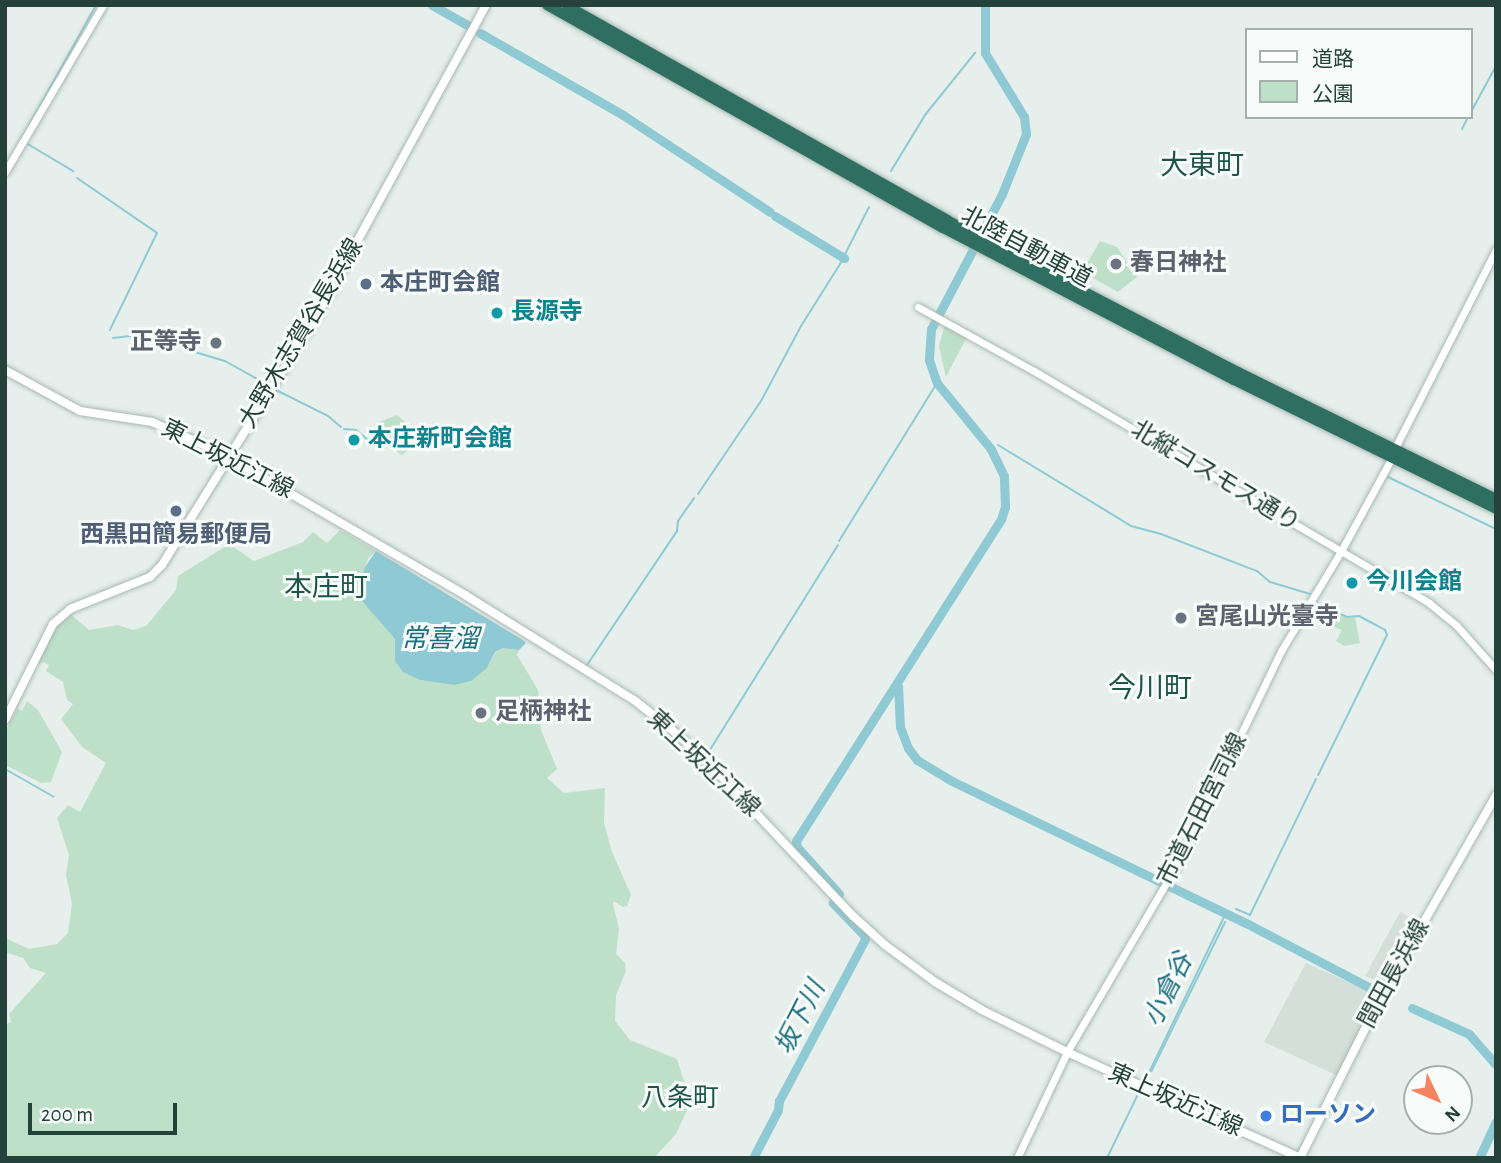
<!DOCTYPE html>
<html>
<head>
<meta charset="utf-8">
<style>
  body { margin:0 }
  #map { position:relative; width:1501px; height:1163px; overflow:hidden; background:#e6efeb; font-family:"Alegreya Sans","Noto Sans JP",sans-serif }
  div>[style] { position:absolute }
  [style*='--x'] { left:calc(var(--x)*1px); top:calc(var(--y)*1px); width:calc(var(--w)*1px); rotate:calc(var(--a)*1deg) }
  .built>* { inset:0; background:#d4dfda }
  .green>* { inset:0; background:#bfe0c8 }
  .water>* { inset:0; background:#8ec9d4 }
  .stream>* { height:2px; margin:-1px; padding:0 1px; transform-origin:1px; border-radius:1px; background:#8ec9d4 }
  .river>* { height:9px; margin:-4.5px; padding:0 4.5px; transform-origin:4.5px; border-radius:4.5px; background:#8ec9d4 }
  .roads { filter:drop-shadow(0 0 2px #a8b8b2) drop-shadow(0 0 2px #a8b8b2) }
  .tertiary>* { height:7px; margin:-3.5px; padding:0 3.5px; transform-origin:3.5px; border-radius:3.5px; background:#fff }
  .secondary>* { height:8px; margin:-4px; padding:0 4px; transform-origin:4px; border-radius:4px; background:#fff }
  .motorway>* { height:10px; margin:-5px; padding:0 5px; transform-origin:5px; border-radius:5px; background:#2f6f62 }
  .dots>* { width:19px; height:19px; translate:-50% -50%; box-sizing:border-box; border:4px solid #f7fbf9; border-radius:50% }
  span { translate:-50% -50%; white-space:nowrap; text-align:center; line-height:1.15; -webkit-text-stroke:6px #f7fbf9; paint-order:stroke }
  .street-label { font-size:24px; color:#24423a }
  .worship-label { font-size:24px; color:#5b616d; font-weight:700 }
  .left { translate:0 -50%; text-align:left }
  .right { translate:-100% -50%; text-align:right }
  .service-label { font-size:24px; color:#4e5e75; font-weight:700 }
  .culture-label { font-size:24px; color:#0d838f; font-weight:700 }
  .shop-label { font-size:24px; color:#366cbe; font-weight:700 }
  .water-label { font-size:26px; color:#1c6f80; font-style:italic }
  .neighbourhood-label { font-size:26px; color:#1f5548 }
  .quarter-label { font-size:28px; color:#1f5548 }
  .frame { position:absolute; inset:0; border:7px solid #24423a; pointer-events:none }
  .legend { position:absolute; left:1245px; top:28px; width:228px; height:91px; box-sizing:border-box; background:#f7fbf9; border:2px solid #a3b1ad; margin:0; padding:9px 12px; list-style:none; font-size:21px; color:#24423a }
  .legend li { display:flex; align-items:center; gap:14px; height:35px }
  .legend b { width:35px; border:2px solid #a3b1ad }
  .north { position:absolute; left:1403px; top:1065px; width:70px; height:70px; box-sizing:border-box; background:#f7fbf9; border:2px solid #a3b1ad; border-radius:50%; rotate:134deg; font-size:19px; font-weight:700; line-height:28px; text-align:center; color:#24423a }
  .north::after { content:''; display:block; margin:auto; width:24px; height:32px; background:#f4845f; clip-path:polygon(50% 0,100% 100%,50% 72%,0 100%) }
  .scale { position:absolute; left:28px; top:1103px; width:149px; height:32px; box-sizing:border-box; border:4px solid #24423a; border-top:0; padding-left:9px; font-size:21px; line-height:24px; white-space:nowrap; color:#24423a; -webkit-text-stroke:5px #f7fbf9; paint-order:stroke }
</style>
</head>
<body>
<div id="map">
  <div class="built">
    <i style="clip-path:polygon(1400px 912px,1418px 922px,1383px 983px,1365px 976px)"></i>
    <i style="clip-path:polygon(1306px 963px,1377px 995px,1338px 1076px,1264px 1042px)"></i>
  </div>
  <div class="green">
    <i style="clip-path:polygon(1100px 241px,1117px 247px,1137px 277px,1118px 292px,1082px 272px)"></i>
    <i style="clip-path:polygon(945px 325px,967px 337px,946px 377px,939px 346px)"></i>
    <i style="clip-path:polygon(397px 415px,417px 433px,414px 446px,402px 455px,376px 440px,378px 433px,374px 424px)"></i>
    <i style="clip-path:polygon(340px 530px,376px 551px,368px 559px,361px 581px,395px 639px,395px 661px,420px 680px,454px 685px,487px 668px,495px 653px,503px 648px,519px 650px,517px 655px,538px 690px,541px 730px,557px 769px,547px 778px,564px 793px,605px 788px,604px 823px,612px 852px,631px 895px,627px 906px,623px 907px,614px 901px,613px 904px,619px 929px,616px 954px,625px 963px,626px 971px,616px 995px,615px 1021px,630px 1040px,677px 1059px,688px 1095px,687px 1110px,676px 1134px,654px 1158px,5px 1158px,5px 1025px,11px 1022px,9px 1014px,46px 973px,30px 968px,23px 958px,5px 952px,5px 938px,29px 949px,57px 944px,68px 933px,72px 904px,66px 875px,69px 855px,57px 818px,68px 805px,80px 812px,106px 763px,82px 747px,61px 719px,73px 704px,67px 700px,63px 682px,46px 671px,49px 665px,43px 662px,36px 665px,53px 629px,69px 613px,89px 630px,118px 625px,133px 630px,146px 626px,176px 590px,178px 576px,229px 544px,254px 561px,303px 542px,313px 532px,327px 543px)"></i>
    <i style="clip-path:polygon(1338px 614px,1347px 618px,1355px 617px,1360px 643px,1344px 646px,1336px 641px,1342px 630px,1329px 625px)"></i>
    <i style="clip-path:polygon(27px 701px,38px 710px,62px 752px,51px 782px,41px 783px,5px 765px,5px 732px,17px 709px,22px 711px)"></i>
  </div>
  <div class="water">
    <i style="clip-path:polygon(376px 551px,523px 640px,526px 643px,519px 650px,503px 648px,495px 652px,487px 668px,471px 681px,454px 685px,420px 680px,403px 672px,395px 661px,395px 639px,362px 601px,361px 581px,365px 567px)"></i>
  </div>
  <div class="stream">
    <i style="--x:1471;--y:112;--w:52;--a:-61.5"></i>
    <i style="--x:1462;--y:129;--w:13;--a:-63"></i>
    <i style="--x:21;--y:140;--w:154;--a:-60.9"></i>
    <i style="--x:26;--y:143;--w:55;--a:30.8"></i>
    <i style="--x:891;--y:171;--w:66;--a:-58.7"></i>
    <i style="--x:925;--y:115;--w:80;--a:-51.1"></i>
    <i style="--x:77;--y:178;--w:97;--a:34.5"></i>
    <i style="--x:157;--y:233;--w:108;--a:115.9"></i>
    <i style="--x:113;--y:338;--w:17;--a:-7"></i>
    <i style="--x:130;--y:336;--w:16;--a:15"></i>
    <i style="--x:145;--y:340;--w:19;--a:-21"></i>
    <i style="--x:163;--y:333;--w:37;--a:31"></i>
    <i style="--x:195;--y:352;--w:31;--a:17"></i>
    <i style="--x:225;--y:361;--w:49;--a:29.2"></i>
    <i style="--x:276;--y:390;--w:58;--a:26.6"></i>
    <i style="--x:328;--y:416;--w:17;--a:40"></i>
    <i style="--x:344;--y:429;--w:12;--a:5"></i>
    <i style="--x:356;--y:430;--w:16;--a:40"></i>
    <i style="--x:368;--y:440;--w:14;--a:17"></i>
    <i style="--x:998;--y:445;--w:156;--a:31.3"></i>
    <i style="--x:1131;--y:526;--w:31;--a:15"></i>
    <i style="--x:1161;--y:534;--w:103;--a:21.1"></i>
    <i style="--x:1257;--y:571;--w:17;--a:40"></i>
    <i style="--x:1270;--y:582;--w:42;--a:16.7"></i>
    <i style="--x:991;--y:449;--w:2;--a:-27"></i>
    <i style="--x:1388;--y:477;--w:120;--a:25.7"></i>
    <i style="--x:698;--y:494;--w:112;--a:-55.9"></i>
    <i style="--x:761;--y:401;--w:85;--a:-61.9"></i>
    <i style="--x:801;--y:326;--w:73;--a:-57.8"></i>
    <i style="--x:840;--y:264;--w:64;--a:-63"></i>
    <i style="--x:839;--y:541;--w:186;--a:-58.2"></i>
    <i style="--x:1314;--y:599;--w:8;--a:50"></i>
    <i style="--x:1319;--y:605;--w:30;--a:23"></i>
    <i style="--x:1347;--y:617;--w:12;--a:-5"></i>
    <i style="--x:1359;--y:616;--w:30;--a:28"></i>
    <i style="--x:1385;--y:630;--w:5;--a:68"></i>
    <i style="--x:1387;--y:635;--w:156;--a:116.2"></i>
    <i style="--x:587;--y:665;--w:161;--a:-56.1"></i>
    <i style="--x:677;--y:531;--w:10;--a:-84"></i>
    <i style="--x:678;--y:521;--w:28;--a:-55"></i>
    <i style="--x:708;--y:753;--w:245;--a:-58"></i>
    <i style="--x:5;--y:769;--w:56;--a:29.7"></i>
    <i style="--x:1236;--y:909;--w:15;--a:23"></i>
    <i style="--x:1250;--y:915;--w:151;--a:-64.1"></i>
    <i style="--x:1148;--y:1078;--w:174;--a:-63.7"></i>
    <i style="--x:1145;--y:1081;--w:184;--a:-64.3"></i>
    <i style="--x:1107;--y:1158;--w:76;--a:-64.1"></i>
  </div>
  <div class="river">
    <i style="--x:432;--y:5;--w:43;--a:29.6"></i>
    <i style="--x:985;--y:5;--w:48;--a:90"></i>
    <i style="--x:985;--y:53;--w:75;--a:58.6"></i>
    <i style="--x:1024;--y:117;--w:17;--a:83"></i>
    <i style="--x:1026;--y:134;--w:65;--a:111.8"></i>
    <i style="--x:1002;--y:194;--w:153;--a:117.7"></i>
    <i style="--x:931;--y:329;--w:31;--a:94"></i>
    <i style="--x:929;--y:360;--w:24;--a:71"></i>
    <i style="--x:937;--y:383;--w:85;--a:50.7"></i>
    <i style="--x:480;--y:33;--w:165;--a:29.8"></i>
    <i style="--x:623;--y:115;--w:176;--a:33.4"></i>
    <i style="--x:775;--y:216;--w:81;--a:31.3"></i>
    <i style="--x:898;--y:686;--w:41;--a:87.2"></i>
    <i style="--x:900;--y:727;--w:22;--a:69"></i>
    <i style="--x:908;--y:748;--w:15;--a:53"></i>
    <i style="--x:917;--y:760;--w:41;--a:31"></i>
    <i style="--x:952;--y:781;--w:326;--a:25.8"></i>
    <i style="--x:1246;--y:923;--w:149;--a:27.6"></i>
    <i style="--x:839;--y:894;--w:63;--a:-131.8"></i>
    <i style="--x:797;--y:847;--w:6;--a:-99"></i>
    <i style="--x:796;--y:841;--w:382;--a:-57.5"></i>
    <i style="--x:1001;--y:519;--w:13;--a:-72"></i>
    <i style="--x:1005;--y:507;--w:31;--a:-92"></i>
    <i style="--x:1004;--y:476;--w:30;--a:-116"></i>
    <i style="--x:1412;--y:1008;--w:63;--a:24.5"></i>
    <i style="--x:1469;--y:1034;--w:41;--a:48.9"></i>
    <i style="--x:753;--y:1158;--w:54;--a:-62.5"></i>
    <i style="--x:778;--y:1110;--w:9;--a:-84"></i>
    <i style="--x:779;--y:1101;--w:183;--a:-62"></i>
    <i style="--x:865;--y:939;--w:4;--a:-104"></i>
    <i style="--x:864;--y:935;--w:45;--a:-134.1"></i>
    <i style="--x:1479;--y:1158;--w:40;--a:-65"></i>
  </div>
  <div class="roads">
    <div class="tertiary">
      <i style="--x:5;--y:172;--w:194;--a:-59.6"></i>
      <i style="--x:918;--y:307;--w:132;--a:28.9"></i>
      <i style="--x:1034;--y:371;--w:458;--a:30.4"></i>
      <i style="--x:1429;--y:603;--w:36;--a:39"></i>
      <i style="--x:1457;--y:626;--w:59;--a:48.4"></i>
      <i style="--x:1397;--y:444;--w:218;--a:-63"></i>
      <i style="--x:1017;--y:1158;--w:117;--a:-64.7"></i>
      <i style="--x:1067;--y:1052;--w:227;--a:-59.6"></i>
      <i style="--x:1182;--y:856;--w:228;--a:-64.2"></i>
      <i style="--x:1281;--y:651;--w:117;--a:-59"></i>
      <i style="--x:1341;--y:551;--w:100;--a:-61.4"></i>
    </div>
    <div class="secondary">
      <i style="--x:5;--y:370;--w:85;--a:28.7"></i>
      <i style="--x:80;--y:411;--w:73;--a:8.7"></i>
      <i style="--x:152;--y:422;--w:71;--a:24"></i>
      <i style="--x:217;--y:451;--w:287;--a:30.1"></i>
      <i style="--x:465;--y:595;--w:199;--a:31.9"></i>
      <i style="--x:634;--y:700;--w:47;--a:38.1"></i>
      <i style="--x:671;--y:729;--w:45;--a:41.4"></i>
      <i style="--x:705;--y:759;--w:216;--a:46.7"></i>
      <i style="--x:853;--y:916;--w:43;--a:42.2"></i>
      <i style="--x:885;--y:945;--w:62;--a:36.5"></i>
      <i style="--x:935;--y:982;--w:55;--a:30.8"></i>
      <i style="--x:982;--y:1010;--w:95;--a:26.3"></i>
      <i style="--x:1067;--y:1052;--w:257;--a:24.4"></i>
      <i style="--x:5;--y:720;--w:107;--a:-63.4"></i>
      <i style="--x:53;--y:624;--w:23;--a:-41"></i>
      <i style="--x:70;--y:609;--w:86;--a:-21.8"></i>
      <i style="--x:150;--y:577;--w:17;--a:-45"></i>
      <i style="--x:162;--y:565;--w:294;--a:-58.2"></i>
      <i style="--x:317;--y:315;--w:353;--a:-61.4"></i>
      <i style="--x:1300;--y:1158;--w:180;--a:-63.3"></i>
      <i style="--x:1381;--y:997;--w:232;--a:-60.3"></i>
    </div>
    <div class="motorway">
      <i style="--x:547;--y:5;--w:454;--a:29.4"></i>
      <i style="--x:943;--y:228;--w:328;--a:27.6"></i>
      <i style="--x:1234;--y:380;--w:292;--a:26.2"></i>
      <i style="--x:566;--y:5;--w:437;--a:29.4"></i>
      <i style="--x:947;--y:220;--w:328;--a:27.6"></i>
      <i style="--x:1238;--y:372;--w:288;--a:26.2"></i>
    </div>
  </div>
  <div class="dots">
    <i style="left:1116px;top:264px;background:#6b7280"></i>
    <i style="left:366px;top:284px;background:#5c6f8a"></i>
    <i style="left:497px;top:313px;background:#0f9aa8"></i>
    <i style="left:216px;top:343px;background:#6b7280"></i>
    <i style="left:354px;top:440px;background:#0f9aa8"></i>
    <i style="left:176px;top:511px;background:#5c6f8a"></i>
    <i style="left:1352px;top:583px;background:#0f9aa8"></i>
    <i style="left:1181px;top:618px;background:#6b7280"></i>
    <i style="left:481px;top:713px;background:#6b7280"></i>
    <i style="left:1266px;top:1116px;background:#3f7fe0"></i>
  </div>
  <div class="street-label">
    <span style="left:1026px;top:248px;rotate:28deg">北陸自動車道</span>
    <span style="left:302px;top:334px;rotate:-59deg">大野木志賀谷長浜線</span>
    <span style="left:227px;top:460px;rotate:27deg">東上坂近江線</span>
    <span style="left:1215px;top:477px;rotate:31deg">北縦コスモス通り</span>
    <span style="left:703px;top:764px;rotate:43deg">東上坂近江線</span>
    <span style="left:1203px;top:810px;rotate:-63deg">市道石田宮司線</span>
    <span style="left:1395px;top:974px;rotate:-61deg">間田長浜線</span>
    <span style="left:1175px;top:1101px;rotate:24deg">東上坂近江線</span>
  </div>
  <div class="worship-label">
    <span class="left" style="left:1130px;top:264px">春日神社</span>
    <span class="right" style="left:202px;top:343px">正等寺</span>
    <span class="left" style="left:1195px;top:618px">宮尾山光臺寺</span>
    <span class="left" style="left:495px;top:713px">足柄神社</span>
  </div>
  <div class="service-label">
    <span class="left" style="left:380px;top:284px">本庄町会館</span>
    <span style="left:176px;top:536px">西黒田簡易郵便局</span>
  </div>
  <div class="culture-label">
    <span class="left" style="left:511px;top:313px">長源寺</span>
    <span class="left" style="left:368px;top:440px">本庄新町会館</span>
    <span class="left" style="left:1366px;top:583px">今川会館</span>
  </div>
  <div class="shop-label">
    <span class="left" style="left:1280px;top:1116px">ローソン</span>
  </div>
  <div class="water-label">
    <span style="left:440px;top:640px">常喜溜</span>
    <span style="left:1169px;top:990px;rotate:-64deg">小倉谷</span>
    <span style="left:801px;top:1018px;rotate:-63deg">坂下川</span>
  </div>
  <div class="neighbourhood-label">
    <span style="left:680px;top:1099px">八条町</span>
  </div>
  <div class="quarter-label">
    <span style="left:1202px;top:166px">大東町</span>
    <span style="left:326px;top:588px">本庄町</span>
    <span style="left:1150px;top:689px">今川町</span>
  </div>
  <div class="frame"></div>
  <ul class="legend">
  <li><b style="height:9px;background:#fff"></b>道路</li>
  <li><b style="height:19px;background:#bfe0c8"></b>公園</li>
  </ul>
  <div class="north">N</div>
  <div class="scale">200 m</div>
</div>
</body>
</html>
